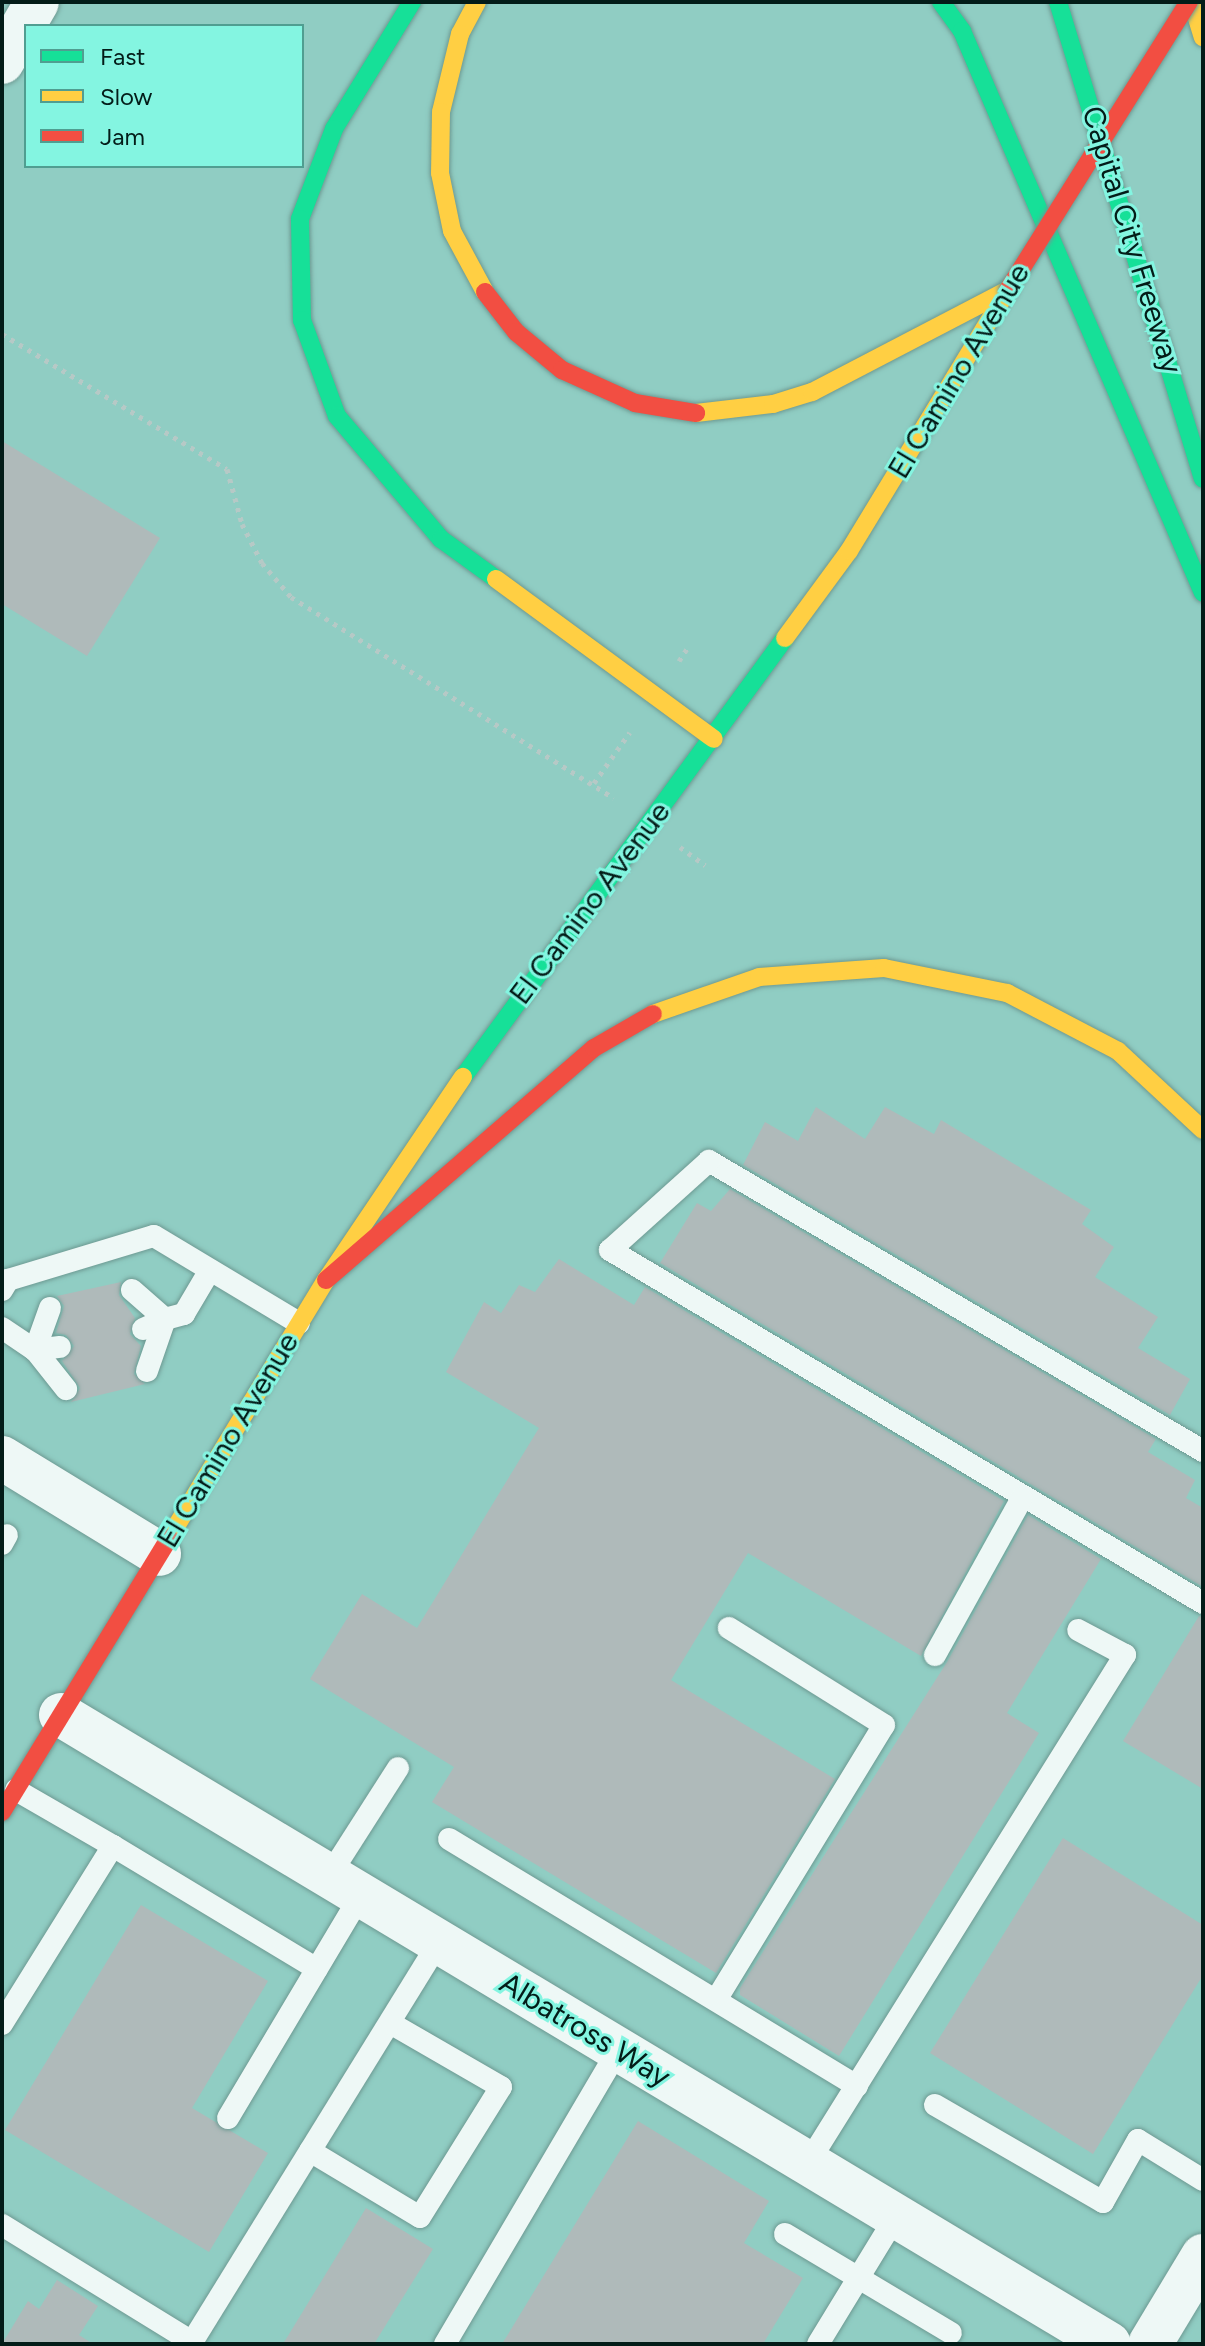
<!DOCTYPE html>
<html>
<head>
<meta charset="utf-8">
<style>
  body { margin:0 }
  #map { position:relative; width:1205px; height:2346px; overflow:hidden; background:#90cdc3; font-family:Figtree,sans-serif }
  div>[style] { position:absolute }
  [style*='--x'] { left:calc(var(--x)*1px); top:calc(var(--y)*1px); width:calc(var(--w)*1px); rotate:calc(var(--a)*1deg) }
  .building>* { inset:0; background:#afbaba }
  .path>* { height:5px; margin-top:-2.5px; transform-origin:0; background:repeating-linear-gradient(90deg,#b6c9c6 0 4px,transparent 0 10px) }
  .roads { filter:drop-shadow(0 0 2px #6d9992) drop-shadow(0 0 2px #6d9992) }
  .lane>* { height:22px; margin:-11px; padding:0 11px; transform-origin:11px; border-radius:11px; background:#eef8f6 }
  .street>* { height:44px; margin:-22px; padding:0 22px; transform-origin:22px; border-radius:22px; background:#eef8f6 }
  .fast>* { height:18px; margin:-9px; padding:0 9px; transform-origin:9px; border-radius:9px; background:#16e098 }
  .slow>* { height:18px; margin:-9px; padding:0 9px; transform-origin:9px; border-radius:9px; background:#ffcf43 }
  .jam>* { height:18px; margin:-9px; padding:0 9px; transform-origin:9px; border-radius:9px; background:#f24e42 }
  .bridges { filter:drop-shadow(0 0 2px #6d9992) drop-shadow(0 0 2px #6d9992) }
  .jam-bridge>* { height:18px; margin:-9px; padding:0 9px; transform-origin:9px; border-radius:9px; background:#f24e42 }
  span { translate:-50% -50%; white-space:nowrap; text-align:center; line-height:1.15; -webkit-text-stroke:6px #84f5e1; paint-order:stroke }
  .street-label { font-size:30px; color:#031c18 }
  .frame { position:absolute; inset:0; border:4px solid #031c18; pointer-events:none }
  .legend { position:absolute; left:24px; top:24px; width:280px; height:144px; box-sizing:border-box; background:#84f5e1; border:2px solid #509e91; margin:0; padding:10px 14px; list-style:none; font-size:24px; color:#031c18 }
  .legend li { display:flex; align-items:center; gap:16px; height:40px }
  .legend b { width:40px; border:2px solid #509e91 }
</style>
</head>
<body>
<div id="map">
  <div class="building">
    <i style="clip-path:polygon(2px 441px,160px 538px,87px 656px,2px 604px)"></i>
    <i style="clip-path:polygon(816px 1107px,865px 1139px,885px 1107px,934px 1134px,941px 1120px,1091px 1210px,1082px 1224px,1114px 1247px,1095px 1277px,1158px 1317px,1138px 1348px,1190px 1379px,1170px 1415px,743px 1165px,765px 1122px,798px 1141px)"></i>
    <i style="clip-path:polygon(730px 1189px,1156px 1439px,1148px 1452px,1195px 1480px,1186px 1498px,1203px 1508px,1203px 1587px,660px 1263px,697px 1203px,711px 1211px)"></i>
    <i style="clip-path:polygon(559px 1259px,634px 1305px,645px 1287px,1004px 1501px,921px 1656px,748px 1553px,671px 1680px,835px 1779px,716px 1973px,432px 1802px,454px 1767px,310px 1679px,362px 1594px,417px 1628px,539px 1428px,446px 1372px,484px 1302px,501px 1313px,519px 1285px,535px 1292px)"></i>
    <i style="clip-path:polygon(121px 1282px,119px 1295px,135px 1318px,130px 1334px,141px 1346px,134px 1374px,145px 1384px,71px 1402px,80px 1388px,62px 1361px,74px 1346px,66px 1335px,56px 1333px,64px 1306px,57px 1296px)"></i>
    <i style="clip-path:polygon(1028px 1515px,1101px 1559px,1007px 1713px,1039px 1733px,839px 2056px,740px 1995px,740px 1988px,947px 1662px)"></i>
    <i style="clip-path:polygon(1199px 1616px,1203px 1617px,1203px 1789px,1123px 1741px)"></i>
    <i style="clip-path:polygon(1063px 1838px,1203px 1925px,1203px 1975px,1093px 2154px,930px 2053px)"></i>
    <i style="clip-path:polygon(141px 1905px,268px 1981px,192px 2108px,268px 2153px,209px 2252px,5px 2130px)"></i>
    <i style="clip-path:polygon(638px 2121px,769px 2201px,744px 2243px,803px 2278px,763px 2344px,502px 2344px)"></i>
    <i style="clip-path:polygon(366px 2208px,433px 2249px,374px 2344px,283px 2344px)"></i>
    <i style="clip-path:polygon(57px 2280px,98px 2306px,79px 2335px,93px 2344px,2px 2344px,28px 2301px,39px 2309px)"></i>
  </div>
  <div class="path">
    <i style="--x:2;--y:334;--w:262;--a:31"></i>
    <i style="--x:227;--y:469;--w:57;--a:74.7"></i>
    <i style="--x:242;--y:524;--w:44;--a:62.9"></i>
    <i style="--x:262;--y:563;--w:45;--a:49.5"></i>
    <i style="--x:291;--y:597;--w:380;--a:31.9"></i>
    <i style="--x:679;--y:661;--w:17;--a:-57"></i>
    <i style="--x:594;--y:783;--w:62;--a:-54.8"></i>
    <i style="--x:680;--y:847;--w:31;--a:36"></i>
  </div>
  <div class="roads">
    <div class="lane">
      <i style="--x:2;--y:1290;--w:12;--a:-59"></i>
      <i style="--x:8;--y:1280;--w:152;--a:-16.8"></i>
      <i style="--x:154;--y:1236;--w:169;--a:31"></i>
      <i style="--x:132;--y:1290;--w:44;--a:41.3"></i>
      <i style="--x:165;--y:1319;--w:20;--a:-15"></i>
      <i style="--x:184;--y:1314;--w:51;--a:-59.4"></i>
      <i style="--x:50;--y:1308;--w:45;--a:109.7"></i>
      <i style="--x:35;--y:1350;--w:50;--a:51.5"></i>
      <i style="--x:2;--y:1328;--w:40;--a:34"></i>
      <i style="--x:35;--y:1350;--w:25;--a:-7"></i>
      <i style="--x:143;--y:1329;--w:24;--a:-24"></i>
      <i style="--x:165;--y:1319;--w:55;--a:109.1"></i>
      <i style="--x:1203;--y:1451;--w:573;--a:-149.59"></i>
      <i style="--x:709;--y:1161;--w:133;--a:138"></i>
      <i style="--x:610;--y:1250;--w:690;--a:30.76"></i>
      <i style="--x:2;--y:1544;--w:10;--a:-61"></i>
      <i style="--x:935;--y:1655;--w:179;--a:-61"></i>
      <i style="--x:16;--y:1790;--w:112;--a:30"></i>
      <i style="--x:449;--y:1839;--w:477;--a:31.2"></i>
      <i style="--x:329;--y:1876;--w:128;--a:-57.4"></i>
      <i style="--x:716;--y:2000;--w:322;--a:-58.6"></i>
      <i style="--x:884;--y:1725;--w:183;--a:-148"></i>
      <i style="--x:2;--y:2024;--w:210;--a:-58.1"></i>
      <i style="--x:113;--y:1846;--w:238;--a:31.1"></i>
      <i style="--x:935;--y:2105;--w:194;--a:30"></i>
      <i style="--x:1103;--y:2202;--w:71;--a:-60.6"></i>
      <i style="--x:1138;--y:2140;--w:76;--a:31.6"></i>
      <i style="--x:228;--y:2118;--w:260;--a:-59.2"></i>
      <i style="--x:310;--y:2151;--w:128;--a:31"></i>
      <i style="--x:420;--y:2217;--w:153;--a:-58.1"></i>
      <i style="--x:501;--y:2087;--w:128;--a:-150"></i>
      <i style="--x:808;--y:2163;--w:599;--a:-58.04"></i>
      <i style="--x:1125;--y:1655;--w:53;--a:-152"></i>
      <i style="--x:2;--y:2225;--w:223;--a:31.6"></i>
      <i style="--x:192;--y:2342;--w:470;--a:-58.3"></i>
      <i style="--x:785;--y:2234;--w:193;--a:30.8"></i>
      <i style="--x:445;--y:2344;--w:341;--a:-59.5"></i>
      <i style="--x:818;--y:2344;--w:150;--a:-58.6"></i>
    </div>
    <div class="street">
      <i style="--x:2;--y:62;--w:69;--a:-59.7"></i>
      <i style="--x:2;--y:1458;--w:184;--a:31.4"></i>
      <i style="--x:61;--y:1715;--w:1222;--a:30.97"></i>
      <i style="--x:1150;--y:2344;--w:103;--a:-58.9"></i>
    </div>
    <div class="fast">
      <i style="--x:412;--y:2;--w:149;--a:121.6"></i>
      <i style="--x:334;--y:129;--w:96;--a:110.7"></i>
      <i style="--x:300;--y:219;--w:101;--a:88.9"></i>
      <i style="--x:302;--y:320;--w:102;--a:70"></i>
      <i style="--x:337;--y:416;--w:161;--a:49.8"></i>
      <i style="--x:441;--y:539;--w:68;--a:36"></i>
      <i style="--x:941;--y:2;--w:36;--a:54"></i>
      <i style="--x:962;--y:31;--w:611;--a:66.79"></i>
      <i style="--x:1058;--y:2;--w:498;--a:73.1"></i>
      <i style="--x:463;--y:1077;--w:544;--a:-53.74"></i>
    </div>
    <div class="slow">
      <i style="--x:477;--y:2;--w:36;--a:118"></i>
      <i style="--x:460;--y:34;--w:80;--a:103.7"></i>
      <i style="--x:441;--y:112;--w:61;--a:90.9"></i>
      <i style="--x:440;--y:173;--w:59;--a:78.3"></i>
      <i style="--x:452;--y:231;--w:69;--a:61.6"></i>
      <i style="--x:1192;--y:2;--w:37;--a:73"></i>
      <i style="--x:696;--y:413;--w:78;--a:-6.7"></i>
      <i style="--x:773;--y:404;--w:41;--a:-17.1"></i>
      <i style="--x:812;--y:392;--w:221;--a:-27.5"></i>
      <i style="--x:496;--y:579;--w:270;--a:36.3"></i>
      <i style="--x:785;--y:638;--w:108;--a:-53.7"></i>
      <i style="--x:849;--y:551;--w:306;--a:-58.7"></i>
      <i style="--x:653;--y:1014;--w:112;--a:-19.2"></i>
      <i style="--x:759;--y:977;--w:125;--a:-4.1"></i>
      <i style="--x:884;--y:968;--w:126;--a:11.5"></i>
      <i style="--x:1007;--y:993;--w:125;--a:27.6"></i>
      <i style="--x:1118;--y:1051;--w:116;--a:42.9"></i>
      <i style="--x:169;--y:1538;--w:302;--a:-58.7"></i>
      <i style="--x:326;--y:1280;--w:245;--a:-56"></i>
    </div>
    <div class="jam">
      <i style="--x:485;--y:292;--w:51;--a:52.2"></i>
      <i style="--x:516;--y:332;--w:60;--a:39.6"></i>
      <i style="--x:562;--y:370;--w:80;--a:24.3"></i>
      <i style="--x:635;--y:403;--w:62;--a:9.3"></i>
      <i style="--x:326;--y:1280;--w:354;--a:-40.9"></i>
      <i style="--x:594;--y:1048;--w:68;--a:-30"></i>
      <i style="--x:2;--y:1812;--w:321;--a:-58.6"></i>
    </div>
  </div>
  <div class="bridges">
    <div class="jam-bridge">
      <i style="--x:1008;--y:290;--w:340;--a:-57.9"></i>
    </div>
  </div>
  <div class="street-label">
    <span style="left:1132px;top:240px;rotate:73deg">Capital City Freeway</span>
    <span style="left:959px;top:371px;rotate:-59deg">El Camino Avenue</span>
    <span style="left:590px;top:903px;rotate:-53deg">El Camino Avenue</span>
    <span style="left:228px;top:1440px;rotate:-59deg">El Camino Avenue</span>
    <span style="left:585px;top:2030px;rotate:31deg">Albatross Way</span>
  </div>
  <div class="frame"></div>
  <ul class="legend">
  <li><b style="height:10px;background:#16e098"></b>Fast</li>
  <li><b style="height:10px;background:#ffcf43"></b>Slow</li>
  <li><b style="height:10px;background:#f24e42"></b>Jam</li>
  </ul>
</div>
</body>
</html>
